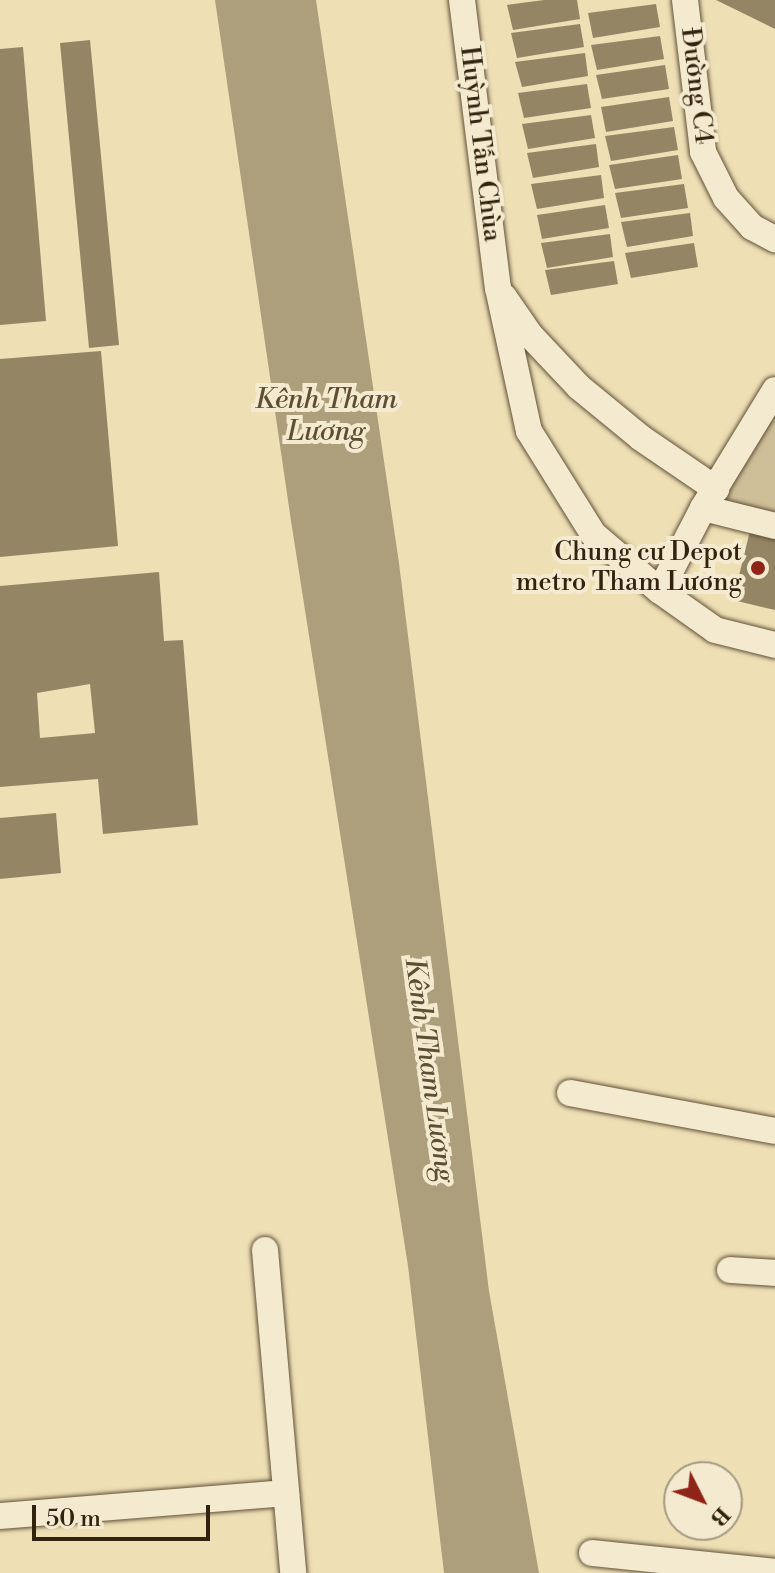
<!DOCTYPE html>
<html>
<head>
<meta charset="utf-8">
<style>
  body { margin:0 }
  #map { position:relative; width:775px; height:1573px; overflow:hidden; background:#eedfb5; font-family:"Libre Bodoni",serif }
  div>[style] { position:absolute }
  [style*='--x'] { left:calc(var(--x)*1px); top:calc(var(--y)*1px); width:calc(var(--w)*1px); rotate:calc(var(--a)*1deg) }
  .green>* { inset:0; background:#cebf99 }
  .water>* { inset:0; background:#ae9f7c }
  .building>* { inset:0; background:#948565 }
  .roads { filter:drop-shadow(0 0 2px #615238) drop-shadow(0 0 2px #615238) }
  .minor>* { height:26px; margin:-13px; padding:0 13px; transform-origin:13px; border-radius:13px; background:#f4eacf }
  .dots>* { width:22px; height:22px; translate:-50% -50%; box-sizing:border-box; border:4px solid #f4eacf; border-radius:50% }
  span { translate:-50% -50%; white-space:nowrap; text-align:center; line-height:1.15; -webkit-text-stroke:8px #f4eacf; paint-order:stroke }
  .street-label { font-size:26px; color:#32230e }
  .poi-label { font-size:26px; color:#32230e }
  .right { translate:-100% -50%; text-align:right }
  .water-label { font-size:28px; color:#5d4e34; font-style:italic }
  .north { position:absolute; left:663px; top:1461px; width:80px; height:80px; box-sizing:border-box; background:#f4eacf; border:2px solid #a69a82; border-radius:50%; rotate:132deg; font-size:22px; font-weight:700; line-height:32px; text-align:center; color:#32230e }
  .north::after { content:''; display:block; margin:auto; width:28px; height:36px; background:#8f2418; clip-path:polygon(50% 0,100% 100%,50% 72%,0 100%) }
  .scale { position:absolute; left:32px; top:1505px; width:178px; height:36px; box-sizing:border-box; border:4px solid #32230e; border-top:0; padding-left:10px; font-size:24px; line-height:28px; white-space:nowrap; color:#32230e; -webkit-text-stroke:6px #f4eacf; paint-order:stroke }
</style>
</head>
<body>
<div id="map">
  <div class="green">
    <i style="clip-path:polygon(775px 414px,775px 512px,718px 501px)"></i>
  </div>
  <div class="water">
    <i style="clip-path:polygon(215px 0,316px 0,399px 563px,489px 1291px,539px 1573px,444px 1573px,408px 1266px,291px 521px)"></i>
  </div>
  <div class="building">
    <i style="clip-path:polygon(544px 0,577px 0,580px 19px,513px 30px,507px 5px)"></i>
    <i style="clip-path:polygon(716px 0,775px 0,775px 29px)"></i>
    <i style="clip-path:polygon(656px 4px,660px 27px,593px 38px,588px 13px)"></i>
    <i style="clip-path:polygon(580px 24px,584px 47px,517px 58px,511px 33px)"></i>
    <i style="clip-path:polygon(660px 36px,664px 59px,597px 70px,591px 45px)"></i>
    <i style="clip-path:polygon(90px 40px,119px 345px,89px 348px,60px 43px)"></i>
    <i style="clip-path:polygon(23px 47px,46px 321px,0 325px,0 49px)"></i>
    <i style="clip-path:polygon(585px 53px,588px 76px,522px 87px,515px 62px)"></i>
    <i style="clip-path:polygon(665px 65px,669px 89px,602px 99px,596px 75px)"></i>
    <i style="clip-path:polygon(587px 84px,591px 108px,524px 118px,518px 93px)"></i>
    <i style="clip-path:polygon(669px 97px,673px 121px,606px 132px,601px 107px)"></i>
    <i style="clip-path:polygon(591px 115px,595px 138px,528px 149px,522px 124px)"></i>
    <i style="clip-path:polygon(674px 127px,678px 150px,611px 161px,605px 136px)"></i>
    <i style="clip-path:polygon(596px 144px,599px 167px,533px 178px,527px 153px)"></i>
    <i style="clip-path:polygon(678px 155px,682px 179px,615px 189px,609px 165px)"></i>
    <i style="clip-path:polygon(601px 175px,604px 198px,537px 209px,531px 184px)"></i>
    <i style="clip-path:polygon(684px 184px,688px 208px,621px 218px,615px 193px)"></i>
    <i style="clip-path:polygon(605px 205px,609px 228px,542px 239px,537px 215px)"></i>
    <i style="clip-path:polygon(690px 213px,693px 236px,627px 247px,621px 222px)"></i>
    <i style="clip-path:polygon(610px 234px,613px 257px,547px 268px,541px 243px)"></i>
    <i style="clip-path:polygon(694px 243px,698px 267px,631px 278px,625px 253px)"></i>
    <i style="clip-path:polygon(614px 261px,618px 284px,551px 295px,545px 270px)"></i>
    <i style="clip-path:polygon(101px 351px,118px 546px,0 557px,0 359px)"></i>
    <i style="clip-path:polygon(750px 531px,775px 537px,775px 610px,733px 600px)"></i>
    <i style="clip-path:polygon(evenodd,159px 572px,164px 641px,183px 640px,198px 825px,103px 834px,98px 779px,0 787px,0 586px,159px 572px,90px 684px,95px 733px,40px 738px,37px 693px,90px 684px)"></i>
    <i style="clip-path:polygon(56px 813px,61px 873px,0 879px,0 818px)"></i>
  </div>
  <div class="roads">
    <div class="minor">
      <i style="--x:462;--y:0;--w:290;--a:82.9"></i>
      <i style="--x:498;--y:288;--w:146;--a:77.8"></i>
      <i style="--x:529;--y:431;--w:121;--a:58.1"></i>
      <i style="--x:593;--y:534;--w:88;--a:40.4"></i>
      <i style="--x:660;--y:591;--w:67;--a:35.3"></i>
      <i style="--x:715;--y:630;--w:62;--a:14"></i>
      <i style="--x:685;--y:0;--w:153;--a:83.2"></i>
      <i style="--x:703;--y:152;--w:51;--a:63.4"></i>
      <i style="--x:726;--y:198;--w:39;--a:48"></i>
      <i style="--x:752;--y:227;--w:26;--a:28"></i>
      <i style="--x:504;--y:297;--w:46;--a:55.6"></i>
      <i style="--x:530;--y:335;--w:71;--a:46.7"></i>
      <i style="--x:579;--y:387;--w:80;--a:39.4"></i>
      <i style="--x:641;--y:438;--w:91;--a:34.2"></i>
      <i style="--x:703;--y:508;--w:74;--a:14"></i>
      <i style="--x:660;--y:591;--w:93;--a:-62.6"></i>
      <i style="--x:703;--y:508;--w:138;--a:-58.6"></i>
      <i style="--x:570;--y:1093;--w:208;--a:10.5"></i>
      <i style="--x:265;--y:1250;--w:324;--a:85"></i>
      <i style="--x:730;--y:1270;--w:45;--a:3.8"></i>
      <i style="--x:0;--y:1516;--w:287;--a:-4.6"></i>
      <i style="--x:592;--y:1553;--w:184;--a:5.9"></i>
    </div>
  </div>
  <div class="dots">
    <i style="left:758px;top:568px;background:#8f2418"></i>
  </div>
  <div class="street-label">
    <span style="left:696px;top:86px;rotate:83deg">Đường C4</span>
    <span style="left:480px;top:144px;rotate:83deg">Huỳnh Tấn Chùa</span>
  </div>
  <div class="poi-label">
    <span class="right" style="left:742px;top:568px">Chung cư Depot<br>metro Tham Lương</span>
  </div>
  <div class="water-label">
    <span style="left:326px;top:416px">Kênh Tham<br>Lương</span>
    <span style="left:429px;top:1070px;rotate:82deg">Kênh Tham Lương</span>
  </div>
  <div class="north">B</div>
  <div class="scale">50 m</div>
</div>
</body>
</html>
